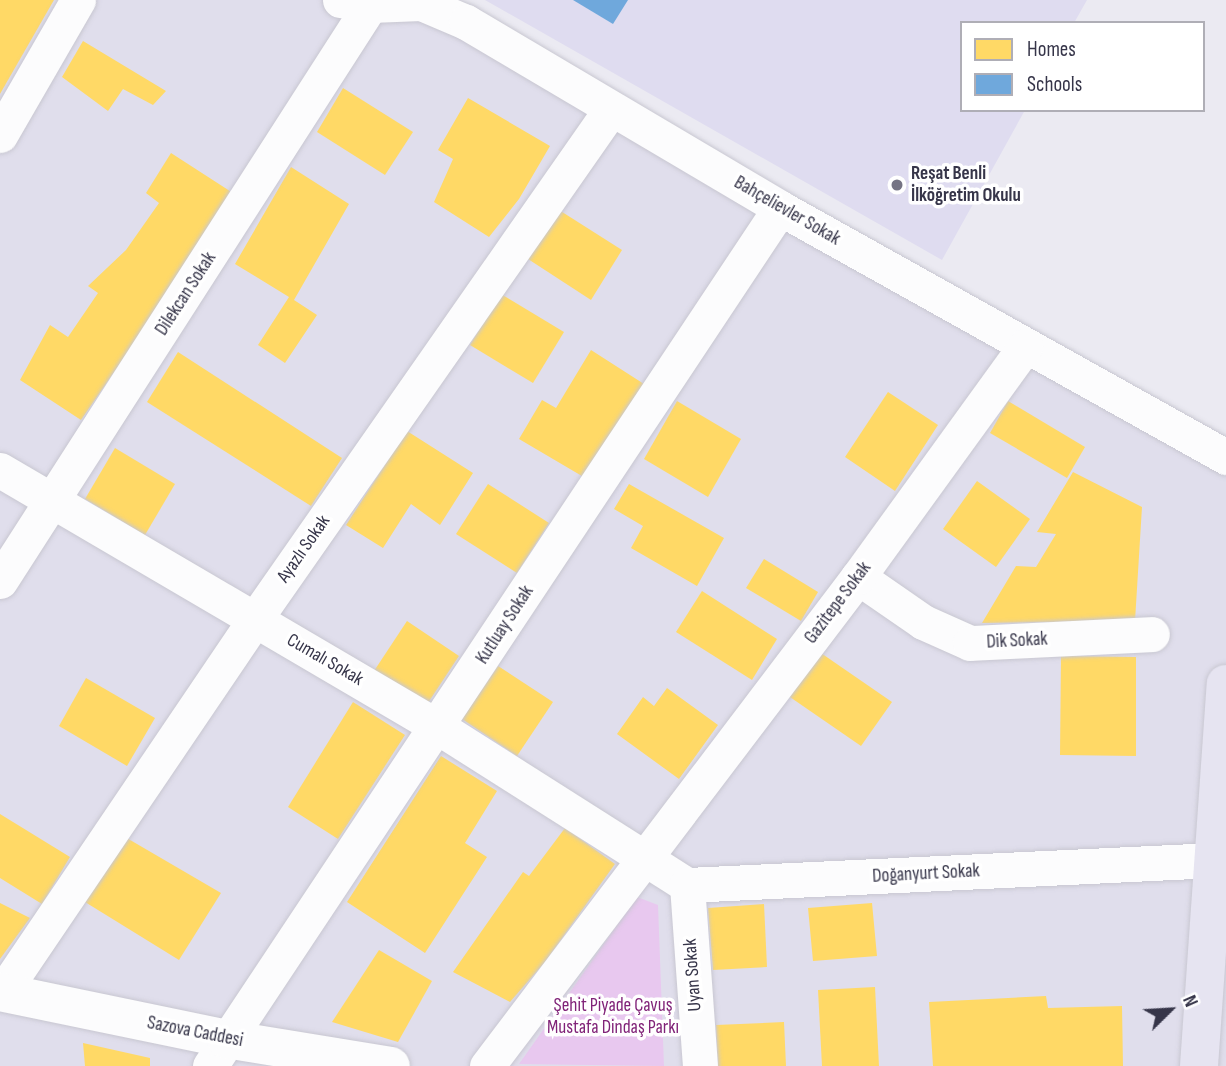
<!DOCTYPE html>
<html>
<head>
<meta charset="utf-8">
<style>
  body { margin:0 }
  #map { position:relative; width:1226px; height:1066px; overflow:hidden; background:#ebeaf2; font-family:"Sofia Sans Condensed",sans-serif }
  div>[style] { position:absolute }
  [style*='--x'] { left:calc(var(--x)*1px); top:calc(var(--y)*1px); width:calc(var(--w)*1px); rotate:calc(var(--a)*1deg) }
  .residential>* { inset:0; background:#e0deec }
  .education>* { inset:0; background:#dfdcf0 }
  .green>* { inset:0; background:#e8c8ef }
  .homes>* { inset:0; background:#ffd966 }
  .schools>* { inset:0; background:#6fa8dc }
  .roads { filter:drop-shadow(0 0 2px #c8c7d1) drop-shadow(0 0 2px #c8c7d1) }
  .minor>* { height:35px; margin:-17.5px; padding:0 17.5px; transform-origin:17.5px; border-radius:17.5px; background:#fcfcfd }
  .tertiary>* { height:38px; margin:-19px; padding:0 19px; transform-origin:19px; border-radius:19px; background:#fcfcfd }
  .primary>* { height:38px; margin:-19px; padding:0 19px; transform-origin:19px; border-radius:19px; background:#e6e4f1 }
  .dots>* { width:19px; height:19px; translate:-50% -50%; box-sizing:border-box; border:4px solid #fff; border-radius:50% }
  span { translate:-50% -50%; white-space:nowrap; text-align:center; line-height:1.15; -webkit-text-stroke:7px #fff; paint-order:stroke }
  .poi-label { font-size:19px; color:#363549; font-weight:700 }
  .left { translate:0 -50%; text-align:left }
  .street-label { font-size:19px; color:#363549 }
  .park-label { font-size:19px; color:#802378 }
  .legend { position:absolute; left:960px; top:21px; width:245px; height:91px; box-sizing:border-box; background:#fff; border:2px solid #afaeb6; margin:0; padding:9px 12px; list-style:none; font-size:21px; color:#363549 }
  .legend li { display:flex; align-items:center; gap:14px; height:35px }
  .legend b { width:35px; border:2px solid #afaeb6 }
  .north { position:absolute; left:1135px; top:975px; width:70px; height:70px; -webkit-text-stroke:5px #fff; paint-order:stroke; rotate:66deg; font-size:19px; font-weight:700; line-height:28px; text-align:center; color:#363549 }
  .north::after { content:''; display:block; margin:auto; width:24px; height:32px; background:#363549; clip-path:polygon(50% 0,100% 100%,50% 72%,0 100%) }
</style>
</head>
<body>
<div id="map">
  <div class="residential">
    <i style="clip-path:polygon(0 0,449px 0,1226px 452px,1226px 1066px,0 1066px)"></i>
  </div>
  <div class="education">
    <i style="clip-path:polygon(485px 0,1087px 0,1074px 23px,962px 23px,962px 110px,1025px 110px,942px 260px)"></i>
  </div>
  <div class="green">
    <i style="clip-path:polygon(637px 897px,658px 905px,664px 1066px,519px 1064px)"></i>
  </div>
  <div class="homes">
    <i style="clip-path:polygon(0 0,54px 0,0 94px)"></i>
    <i style="clip-path:polygon(83px 41px,166px 91px,153px 105px,123px 89px,108px 111px,62px 77px)"></i>
    <i style="clip-path:polygon(343px 88px,413px 132px,385px 175px,317px 132px)"></i>
    <i style="clip-path:polygon(468px 98px,550px 146px,519px 199px,489px 237px,434px 202px,453px 159px,438px 150px)"></i>
    <i style="clip-path:polygon(171px 153px,236px 195px,81px 420px,20px 380px,50px 325px,68px 337px,98px 293px,88px 286px,126px 250px,159px 203px,146px 193px)"></i>
    <i style="clip-path:polygon(291px 167px,349px 204px,294px 300px,317px 315px,285px 363px,258px 345px,289px 297px,235px 264px)"></i>
    <i style="clip-path:polygon(559px 210px,622px 250px,591px 300px,528px 259px)"></i>
    <i style="clip-path:polygon(501px 294px,564px 332px,533px 383px,470px 345px)"></i>
    <i style="clip-path:polygon(591px 350px,644px 384px,587px 479px,519px 439px,542px 400px,556px 408px)"></i>
    <i style="clip-path:polygon(178px 352px,342px 458px,311px 506px,147px 402px)"></i>
    <i style="clip-path:polygon(888px 392px,938px 425px,895px 491px,845px 457px)"></i>
    <i style="clip-path:polygon(677px 401px,741px 439px,708px 497px,644px 459px)"></i>
    <i style="clip-path:polygon(1008px 401px,1085px 447px,1067px 478px,990px 433px)"></i>
    <i style="clip-path:polygon(407px 431px,473px 473px,440px 525px,411px 504px,383px 548px,346px 525px)"></i>
    <i style="clip-path:polygon(115px 448px,175px 484px,145px 535px,85px 499px)"></i>
    <i style="clip-path:polygon(1073px 472px,1142px 507px,1135px 621px,982px 623px,1016px 566px,1036px 567px,1056px 534px,1037px 532px)"></i>
    <i style="clip-path:polygon(977px 481px,1030px 519px,996px 567px,943px 529px)"></i>
    <i style="clip-path:polygon(488px 484px,549px 523px,517px 573px,456px 534px)"></i>
    <i style="clip-path:polygon(629px 484px,724px 538px,697px 586px,631px 548px,643px 526px,614px 509px)"></i>
    <i style="clip-path:polygon(764px 559px,818px 592px,801px 621px,746px 588px)"></i>
    <i style="clip-path:polygon(702px 591px,777px 639px,752px 680px,676px 632px)"></i>
    <i style="clip-path:polygon(407px 621px,459px 656px,426px 706px,374px 671px)"></i>
    <i style="clip-path:polygon(818px 651px,892px 702px,861px 746px,787px 695px)"></i>
    <i style="clip-path:polygon(1061px 656px,1136px 657px,1136px 756px,1060px 755px)"></i>
    <i style="clip-path:polygon(498px 666px,553px 702px,517px 756px,462px 719px)"></i>
    <i style="clip-path:polygon(86px 678px,155px 718px,127px 766px,59px 726px)"></i>
    <i style="clip-path:polygon(667px 688px,718px 725px,679px 779px,617px 734px,643px 697px,654px 706px)"></i>
    <i style="clip-path:polygon(353px 702px,405px 735px,338px 839px,288px 807px)"></i>
    <i style="clip-path:polygon(441px 756px,497px 791px,465px 843px,487px 857px,425px 953px,347px 902px)"></i>
    <i style="clip-path:polygon(0 814px,70px 857px,42px 904px,0 878px)"></i>
    <i style="clip-path:polygon(565px 828px,615px 864px,545px 962px,510px 1002px,453px 972px,523px 872px,529px 876px)"></i>
    <i style="clip-path:polygon(125px 837px,221px 893px,179px 960px,85px 902px)"></i>
    <i style="clip-path:polygon(0 903px,30px 918px,0 959px)"></i>
    <i style="clip-path:polygon(872px 903px,877px 956px,813px 961px,808px 908px)"></i>
    <i style="clip-path:polygon(764px 904px,767px 967px,713px 970px,708px 908px)"></i>
    <i style="clip-path:polygon(379px 950px,432px 981px,398px 1042px,332px 1022px)"></i>
    <i style="clip-path:polygon(875px 987px,879px 1066px,822px 1066px,818px 990px)"></i>
    <i style="clip-path:polygon(1046px 996px,1048px 1008px,1122px 1006px,1123px 1066px,933px 1066px,929px 1002px)"></i>
    <i style="clip-path:polygon(784px 1022px,786px 1066px,718px 1066px,716px 1025px)"></i>
    <i style="clip-path:polygon(83px 1043px,150px 1058px,150px 1066px,85px 1066px)"></i>
  </div>
  <div class="schools">
    <i style="clip-path:polygon(573px 0,628px 0,613px 24px)"></i>
  </div>
  <div class="roads">
    <div class="minor">
      <i style="--x:340;--y:0;--w:30;--a:9"></i>
      <i style="--x:370;--y:5;--w:51;--a:-2.2"></i>
      <i style="--x:421;--y:3;--w:49;--a:22.9"></i>
      <i style="--x:466;--y:22;--w:365;--a:30.6"></i>
      <i style="--x:780;--y:208;--w:511;--a:29.17"></i>
      <i style="--x:0;--y:135;--w:156;--a:-60"></i>
      <i style="--x:0;--y:470;--w:508;--a:30.4"></i>
      <i style="--x:438;--y:727;--w:295;--a:32.4"></i>
      <i style="--x:687;--y:885;--w:530;--a:-2.71"></i>
      <i style="--x:858;--y:577;--w:79;--a:34.7"></i>
      <i style="--x:923;--y:622;--w:51;--a:24.1"></i>
      <i style="--x:970;--y:643;--w:182;--a:-2.8"></i>
      <i style="--x:0;--y:581;--w:685;--a:-57.28"></i>
      <i style="--x:687;--y:885;--w:181;--a:85.9"></i>
      <i style="--x:2;--y:993;--w:452;--a:-55.9"></i>
      <i style="--x:255;--y:619;--w:622;--a:-55.08"></i>
      <i style="--x:210;--y:1066;--w:1030;--a:-56.4"></i>
      <i style="--x:487;--y:1066;--w:614;--a:-52.81"></i>
      <i style="--x:858;--y:577;--w:285;--a:-54.1"></i>
    </div>
    <div class="tertiary">
      <i style="--x:0;--y:992;--w:231;--a:11.7"></i>
      <i style="--x:226;--y:1039;--w:167;--a:9.3"></i>
    </div>
    <div class="primary">
      <i style="--x:1199;--y:1066;--w:383;--a:-86"></i>
    </div>
  </div>
  <div class="dots">
    <i style="left:897px;top:185px;background:#757484"></i>
  </div>
  <div class="poi-label">
    <span class="left" style="left:911px;top:185px">Reşat Benli<br>İlköğretim Okulu</span>
  </div>
  <div class="street-label">
    <span style="left:787px;top:211px;rotate:30deg">Bahçelievler Sokak</span>
    <span style="left:186px;top:294px;rotate:-57deg">Dilekcan Sokak</span>
    <span style="left:304px;top:549px;rotate:-55deg">Ayazlı Sokak</span>
    <span style="left:838px;top:603px;rotate:-53deg">Gazitepe Sokak</span>
    <span style="left:505px;top:625px;rotate:-57deg">Kutluay Sokak</span>
    <span style="left:1017px;top:641px;rotate:-3deg">Dik Sokak</span>
    <span style="left:325px;top:660px;rotate:30deg">Cumalı Sokak</span>
    <span style="left:926px;top:874px;rotate:-3deg">Doğanyurt Sokak</span>
    <span style="left:693px;top:975px;rotate:-94deg">Uyan Sokak</span>
    <span style="left:195px;top:1032px;rotate:11deg">Sazova Caddesi</span>
  </div>
  <div class="park-label">
    <span style="left:613px;top:1017px">Şehit Piyade Çavuş<br>Mustafa Dindaş Parkı</span>
  </div>
  <ul class="legend">
  <li><b style="height:19px;background:#ffd966"></b>Homes</li>
  <li><b style="height:19px;background:#6fa8dc"></b>Schools</li>
  </ul>
  <div class="north">N</div>
</div>
</body>
</html>
